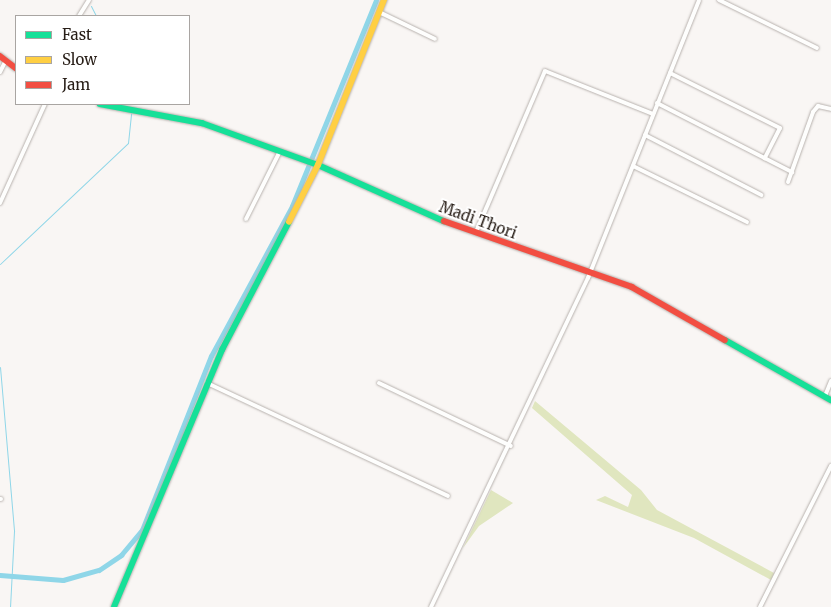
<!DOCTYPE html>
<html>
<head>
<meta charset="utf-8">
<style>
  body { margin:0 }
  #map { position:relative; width:831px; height:607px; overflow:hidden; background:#f9f6f4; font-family:Merriweather,serif }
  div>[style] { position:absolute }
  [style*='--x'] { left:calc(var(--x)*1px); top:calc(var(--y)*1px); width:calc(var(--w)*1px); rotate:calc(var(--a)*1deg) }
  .green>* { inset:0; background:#e0e6bf }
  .stream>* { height:1px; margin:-0.5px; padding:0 0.5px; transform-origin:0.5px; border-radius:0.5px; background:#8fd6e8 }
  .canal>* { height:5px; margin:-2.5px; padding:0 2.5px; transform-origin:2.5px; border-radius:2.5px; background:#8fd6e8 }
  .roads { filter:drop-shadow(0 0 1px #b8b2ae) drop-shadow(0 0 1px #b8b2ae) }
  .street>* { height:4px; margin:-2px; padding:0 2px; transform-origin:2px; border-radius:2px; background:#fefefd }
  .fast>* { height:5.5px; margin:-2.75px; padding:0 2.75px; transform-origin:2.75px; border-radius:2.75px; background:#16e098 }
  .slow>* { height:5.5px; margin:-2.75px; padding:0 2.75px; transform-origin:2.75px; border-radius:2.75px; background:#ffcf43 }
  .jam>* { height:5.5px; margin:-2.75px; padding:0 2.75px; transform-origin:2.75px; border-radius:2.75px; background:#f24e42 }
  span { translate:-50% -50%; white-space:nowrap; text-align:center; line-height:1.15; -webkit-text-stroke:4px #fff; paint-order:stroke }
  .street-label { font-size:15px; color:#271d16 }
  .legend { position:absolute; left:15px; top:15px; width:175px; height:90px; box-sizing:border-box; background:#fff; border:1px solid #a9a5a2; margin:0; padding:6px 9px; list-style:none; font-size:15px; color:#271d16 }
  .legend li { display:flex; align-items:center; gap:10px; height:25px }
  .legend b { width:25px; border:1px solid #a9a5a2 }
</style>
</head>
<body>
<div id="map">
  <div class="green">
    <i style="clip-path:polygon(535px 401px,641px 490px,657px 510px,774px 573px,771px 580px,694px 538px,596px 500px,605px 496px,628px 507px,632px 495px,532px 408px)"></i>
    <i style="clip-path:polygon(491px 490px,513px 503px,479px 526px,463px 548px)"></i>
  </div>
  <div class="stream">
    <i style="--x:91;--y:6;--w:11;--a:63"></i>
    <i style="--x:0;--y:264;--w:176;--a:-43.4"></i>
    <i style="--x:128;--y:143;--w:30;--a:-84"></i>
    <i style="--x:0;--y:367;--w:165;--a:85.1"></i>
    <i style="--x:14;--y:531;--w:76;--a:93"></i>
  </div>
  <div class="canal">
    <i style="--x:0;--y:575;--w:63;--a:4.5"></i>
    <i style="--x:63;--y:580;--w:37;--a:-16"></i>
    <i style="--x:99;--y:570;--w:27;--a:-34"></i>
    <i style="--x:121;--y:555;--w:33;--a:-50"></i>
    <i style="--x:142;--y:530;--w:187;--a:-68.4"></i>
    <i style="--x:211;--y:356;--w:170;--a:-61.6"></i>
    <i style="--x:292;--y:206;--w:222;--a:-67.8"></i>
  </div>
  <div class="roads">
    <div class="street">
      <i style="--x:719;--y:0;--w:109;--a:26.1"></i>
      <i style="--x:379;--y:12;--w:62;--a:25.7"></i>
      <i style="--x:79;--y:16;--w:19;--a:-58"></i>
      <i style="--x:0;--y:72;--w:13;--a:-63"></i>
      <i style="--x:670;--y:73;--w:123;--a:26.6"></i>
      <i style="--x:780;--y:128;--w:34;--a:117"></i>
      <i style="--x:657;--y:103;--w:152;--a:27.1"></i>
      <i style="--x:645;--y:135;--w:131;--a:27.3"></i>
      <i style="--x:633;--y:166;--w:127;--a:26.2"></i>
      <i style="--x:788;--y:182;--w:74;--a:-70.3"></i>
      <i style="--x:813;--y:112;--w:8;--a:-50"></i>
      <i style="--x:818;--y:106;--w:13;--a:13"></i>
      <i style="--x:0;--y:203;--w:109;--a:-65.6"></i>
      <i style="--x:246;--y:219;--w:76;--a:-63.4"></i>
      <i style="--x:476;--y:232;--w:175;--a:-66.8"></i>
      <i style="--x:545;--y:71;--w:116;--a:21.7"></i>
      <i style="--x:207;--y:383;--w:266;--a:25.1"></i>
      <i style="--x:379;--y:383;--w:146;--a:25.5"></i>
      <i style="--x:825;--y:396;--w:16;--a:-68"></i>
      <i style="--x:0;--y:499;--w:1;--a:0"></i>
      <i style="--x:431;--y:607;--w:365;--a:-64.5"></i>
      <i style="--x:588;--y:278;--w:299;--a:-68.2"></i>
      <i style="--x:760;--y:607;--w:158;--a:-63.3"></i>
    </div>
    <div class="fast">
      <i style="--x:100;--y:104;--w:104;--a:10.6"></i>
      <i style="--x:202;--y:123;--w:123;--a:19.9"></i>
      <i style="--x:318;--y:165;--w:138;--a:24"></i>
      <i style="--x:725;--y:340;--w:122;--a:29.5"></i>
      <i style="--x:114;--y:607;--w:279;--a:-67.2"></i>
      <i style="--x:222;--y:350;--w:144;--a:-62.4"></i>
    </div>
    <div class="slow">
      <i style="--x:289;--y:222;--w:64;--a:-63"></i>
      <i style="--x:318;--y:165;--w:178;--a:-68.2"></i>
    </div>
    <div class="jam">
      <i style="--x:0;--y:56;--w:20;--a:37"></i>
      <i style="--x:444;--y:221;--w:199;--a:19.3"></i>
      <i style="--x:632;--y:287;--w:107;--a:29.7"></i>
    </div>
  </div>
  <div class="street-label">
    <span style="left:478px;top:220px;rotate:20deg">Madi Thori</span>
  </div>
  <ul class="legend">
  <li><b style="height:6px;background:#16e098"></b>Fast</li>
  <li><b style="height:6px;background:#ffcf43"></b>Slow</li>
  <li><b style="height:6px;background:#f24e42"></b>Jam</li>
  </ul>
</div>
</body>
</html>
